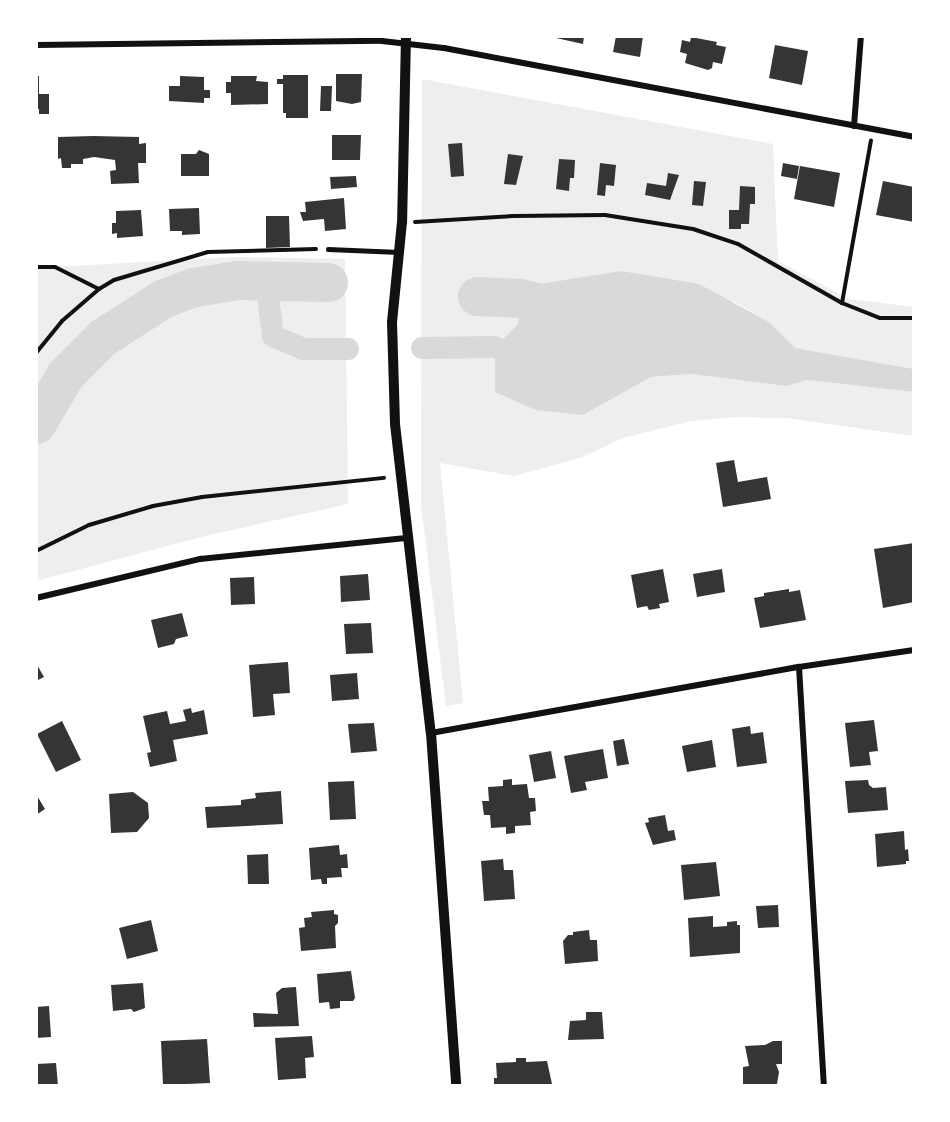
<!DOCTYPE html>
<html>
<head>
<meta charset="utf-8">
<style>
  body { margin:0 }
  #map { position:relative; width:950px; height:1122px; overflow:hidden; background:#fff; font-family:"Public Sans",sans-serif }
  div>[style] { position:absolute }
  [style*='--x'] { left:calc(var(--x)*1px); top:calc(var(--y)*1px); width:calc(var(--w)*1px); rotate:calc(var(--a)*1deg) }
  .green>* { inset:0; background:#eee }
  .water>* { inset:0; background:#d9d9d9 }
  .canal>* { height:22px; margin:-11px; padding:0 11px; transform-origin:11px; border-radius:11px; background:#d9d9d9 }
  .river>* { height:39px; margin:-19.5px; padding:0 19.5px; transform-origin:19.5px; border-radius:19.5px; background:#d9d9d9 }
  .building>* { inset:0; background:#353535 }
  .path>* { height:4px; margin:-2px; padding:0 2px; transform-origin:2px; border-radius:2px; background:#111 }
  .service>* { height:4.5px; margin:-2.25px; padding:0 2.25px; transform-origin:2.25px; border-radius:2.25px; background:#111 }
  .minor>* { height:6px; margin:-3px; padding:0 3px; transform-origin:3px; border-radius:3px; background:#111 }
  .tertiary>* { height:10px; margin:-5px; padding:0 5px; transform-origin:5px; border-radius:5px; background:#111 }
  span { translate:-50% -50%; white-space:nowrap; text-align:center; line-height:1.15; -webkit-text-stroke:6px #fff; paint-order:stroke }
  .frame { position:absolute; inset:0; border:38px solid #fff; pointer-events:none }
</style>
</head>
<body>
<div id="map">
  <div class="green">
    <i style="clip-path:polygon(422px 79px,773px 144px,778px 261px,849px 299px,914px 307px,914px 369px,794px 348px,769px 322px,735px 302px,522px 287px,518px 324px,495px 347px,583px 415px,651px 377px,692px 374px,786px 386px,808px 380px,914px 392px,914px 436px,786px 418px,736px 417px,691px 421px,623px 438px,580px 458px,514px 476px,440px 463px,463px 703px,446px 706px,421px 504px)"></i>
    <i style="clip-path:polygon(234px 257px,345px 259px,348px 504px,201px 537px,36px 581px,36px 268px)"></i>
  </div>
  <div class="water">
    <i style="clip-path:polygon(621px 271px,699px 284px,769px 322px,795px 348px,914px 369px,914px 392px,808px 380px,786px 386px,692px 374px,651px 377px,583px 415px,536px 410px,495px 392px,495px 347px,518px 324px,521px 287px)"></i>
  </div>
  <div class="canal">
    <i style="--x:266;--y:281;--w:55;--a:82.7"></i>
    <i style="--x:273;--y:336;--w:33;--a:23"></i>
    <i style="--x:303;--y:349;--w:45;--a:0"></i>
    <i style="--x:422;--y:348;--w:73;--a:-0.8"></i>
  </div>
  <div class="river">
    <i style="--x:477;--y:296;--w:43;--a:2.7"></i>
    <i style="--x:520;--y:298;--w:54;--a:14"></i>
    <i style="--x:36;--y:424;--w:57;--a:-59.4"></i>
    <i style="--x:65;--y:375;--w:54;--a:-45"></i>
    <i style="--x:103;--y:337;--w:70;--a:-32.8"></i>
    <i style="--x:162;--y:299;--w:34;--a:-21"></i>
    <i style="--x:194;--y:287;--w:44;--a:-9.2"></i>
    <i style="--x:237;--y:280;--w:91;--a:1.3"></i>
  </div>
  <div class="building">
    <i style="clip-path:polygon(547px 36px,584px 36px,583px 44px)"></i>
    <i style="clip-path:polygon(616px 36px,643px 36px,640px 57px,613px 52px)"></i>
    <i style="clip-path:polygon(691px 37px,717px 42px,716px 45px,726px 47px,722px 64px,713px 62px,712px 68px,708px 70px,685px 63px,687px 54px,680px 52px,682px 40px,690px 42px)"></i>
    <i style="clip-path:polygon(775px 45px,808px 51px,802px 85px,769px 78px)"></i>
    <i style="clip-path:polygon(336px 74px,362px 74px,361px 102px,352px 104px,336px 101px)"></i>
    <i style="clip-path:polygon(283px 75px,308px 75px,308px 118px,286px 118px,286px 113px,283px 113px,283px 84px,277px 84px,277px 79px,283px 79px)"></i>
    <i style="clip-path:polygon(36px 76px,39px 76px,39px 94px,49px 94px,49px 114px,39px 114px,39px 109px,36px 109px)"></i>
    <i style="clip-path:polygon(180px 76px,204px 77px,204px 90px,210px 90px,210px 98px,204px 98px,204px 103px,169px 101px,169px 86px,180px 86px)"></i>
    <i style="clip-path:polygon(231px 76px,257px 76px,256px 81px,268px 82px,268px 104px,231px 105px,231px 93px,226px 93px,226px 82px,231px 82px)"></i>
    <i style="clip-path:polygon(321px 86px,332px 86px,331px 111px,320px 111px)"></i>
    <i style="clip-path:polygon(332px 135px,361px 135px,360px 160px,332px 160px)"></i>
    <i style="clip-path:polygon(93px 136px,139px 137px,139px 144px,146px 143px,146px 163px,138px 163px,139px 183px,111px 184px,110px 171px,116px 170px,115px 160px,94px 157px,83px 159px,83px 164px,71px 164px,71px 168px,62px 168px,61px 158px,58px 159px,58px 137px)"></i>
    <i style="clip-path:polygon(462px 143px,464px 176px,451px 177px,448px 144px)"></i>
    <i style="clip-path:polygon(199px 150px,209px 154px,209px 176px,181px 176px,181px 154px,196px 154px)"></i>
    <i style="clip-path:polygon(508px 154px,523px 156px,516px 185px,504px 184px)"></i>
    <i style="clip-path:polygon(559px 159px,575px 160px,574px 178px,570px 178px,569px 191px,556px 189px)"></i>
    <i style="clip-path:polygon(600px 163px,616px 165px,614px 186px,606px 185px,605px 196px,597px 195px)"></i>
    <i style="clip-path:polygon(783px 163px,799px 166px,797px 179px,781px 176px)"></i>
    <i style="clip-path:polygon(800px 166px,840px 173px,834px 207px,794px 199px)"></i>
    <i style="clip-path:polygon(668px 173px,679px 175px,670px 200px,645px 195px,647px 183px,666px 186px)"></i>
    <i style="clip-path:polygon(356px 176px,357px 187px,331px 189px,330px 177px)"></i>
    <i style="clip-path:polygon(694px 181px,706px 182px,703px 206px,692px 205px)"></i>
    <i style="clip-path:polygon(883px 181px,914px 187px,914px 222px,876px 215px)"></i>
    <i style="clip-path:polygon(740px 186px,755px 187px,755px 204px,750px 204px,749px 224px,741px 224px,741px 229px,729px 229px,729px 210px,739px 210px)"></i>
    <i style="clip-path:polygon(344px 198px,346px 229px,325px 231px,324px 219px,303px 221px,300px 212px,306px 212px,305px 202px)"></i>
    <i style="clip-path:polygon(199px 208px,200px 234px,182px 235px,182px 231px,170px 231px,169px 209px)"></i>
    <i style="clip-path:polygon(141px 210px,143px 236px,117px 238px,117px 233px,112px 234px,112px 223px,116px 223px,116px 211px)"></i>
    <i style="clip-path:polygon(266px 216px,289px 216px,290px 247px,266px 248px)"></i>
    <i style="clip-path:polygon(734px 460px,738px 482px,767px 477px,771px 499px,723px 507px,716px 463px)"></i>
    <i style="clip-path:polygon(914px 543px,914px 602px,883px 608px,874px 549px)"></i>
    <i style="clip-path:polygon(663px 569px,669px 602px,659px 604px,660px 608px,649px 610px,647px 606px,637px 608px,631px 575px)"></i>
    <i style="clip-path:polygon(722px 569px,725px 592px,697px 597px,693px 574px)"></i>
    <i style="clip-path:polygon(368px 574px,370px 600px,341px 602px,340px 576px)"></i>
    <i style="clip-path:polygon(254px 577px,255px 604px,231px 605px,230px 578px)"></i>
    <i style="clip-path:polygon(789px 589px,789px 592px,800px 590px,806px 620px,760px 628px,754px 598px,764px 596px,764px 593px)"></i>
    <i style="clip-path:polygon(182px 613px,188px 636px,176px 639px,174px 644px,158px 648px,151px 620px)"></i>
    <i style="clip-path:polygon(371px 623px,373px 653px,346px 654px,344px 624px)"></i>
    <i style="clip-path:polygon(288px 662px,290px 693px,273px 694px,275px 715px,253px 717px,249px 665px)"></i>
    <i style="clip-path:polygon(36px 663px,44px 677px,36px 681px)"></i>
    <i style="clip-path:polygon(357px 673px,359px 699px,332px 701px,330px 675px)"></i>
    <i style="clip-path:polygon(191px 708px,192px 713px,204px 710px,208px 734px,173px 740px,177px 761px,150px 767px,147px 753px,151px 752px,143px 716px,167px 711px,170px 724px,186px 721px,183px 710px)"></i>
    <i style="clip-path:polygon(874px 720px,878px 751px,869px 752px,871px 765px,850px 767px,845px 723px)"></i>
    <i style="clip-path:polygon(62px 721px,81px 760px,56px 772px,37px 734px)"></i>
    <i style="clip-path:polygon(374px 723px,377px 751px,351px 753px,348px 724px)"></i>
    <i style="clip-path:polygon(750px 726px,751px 734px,763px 732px,767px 763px,737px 767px,732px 729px)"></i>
    <i style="clip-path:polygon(624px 739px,629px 764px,617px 766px,613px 741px)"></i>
    <i style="clip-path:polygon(712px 740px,716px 767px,687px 772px,682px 746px)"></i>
    <i style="clip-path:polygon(603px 749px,608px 778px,585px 782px,587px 790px,571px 793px,564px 756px)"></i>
    <i style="clip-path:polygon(551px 751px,556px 778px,534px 782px,529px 755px)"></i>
    <i style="clip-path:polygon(512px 779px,512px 785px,527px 784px,529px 798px,535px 798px,536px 811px,530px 812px,531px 825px,515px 826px,515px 833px,506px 834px,506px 827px,491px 828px,490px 815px,484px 815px,482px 801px,489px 801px,488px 787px,503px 786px,503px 780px)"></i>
    <i style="clip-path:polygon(868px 780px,869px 785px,873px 788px,886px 787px,888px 810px,848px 813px,845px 781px)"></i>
    <i style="clip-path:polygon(354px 781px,356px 819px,330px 820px,328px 782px)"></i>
    <i style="clip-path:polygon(281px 791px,283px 824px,207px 828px,205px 807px,241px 805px,241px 800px,256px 798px,255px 793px)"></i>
    <i style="clip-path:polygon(133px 792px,148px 803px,149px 818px,137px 832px,111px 833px,109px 794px)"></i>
    <i style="clip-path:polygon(36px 794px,45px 809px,36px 815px)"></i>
    <i style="clip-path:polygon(665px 815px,668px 831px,674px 830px,676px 840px,653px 845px,645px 823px,649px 822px,648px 818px)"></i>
    <i style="clip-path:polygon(904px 831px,905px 850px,908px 849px,909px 861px,906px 861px,906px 864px,877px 867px,875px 834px)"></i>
    <i style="clip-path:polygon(339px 845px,340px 855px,347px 854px,348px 868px,341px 868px,342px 877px,327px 878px,327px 884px,322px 884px,321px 879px,311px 880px,309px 848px)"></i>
    <i style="clip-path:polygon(268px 854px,269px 884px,248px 884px,247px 855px)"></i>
    <i style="clip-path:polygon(503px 859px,504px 870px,513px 870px,515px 899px,484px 901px,481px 861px)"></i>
    <i style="clip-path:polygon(716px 862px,720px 896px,684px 900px,681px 865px)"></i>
    <i style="clip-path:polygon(778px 905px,779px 927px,758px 928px,756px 906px)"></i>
    <i style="clip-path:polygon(334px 910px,334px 914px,338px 915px,338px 923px,335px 926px,336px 948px,301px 951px,299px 928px,305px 927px,304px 918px,312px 917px,311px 912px)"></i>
    <i style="clip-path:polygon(713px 916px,713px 927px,727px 926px,727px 922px,737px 921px,737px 925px,740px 925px,740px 953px,690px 957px,688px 918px)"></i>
    <i style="clip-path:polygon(151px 920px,158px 951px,127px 959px,119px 928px)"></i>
    <i style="clip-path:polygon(589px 930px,590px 940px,597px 940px,598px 961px,565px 964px,563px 941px,568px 935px,573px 935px,573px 932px)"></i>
    <i style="clip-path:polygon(351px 971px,355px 998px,353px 1001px,340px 1001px,340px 1008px,330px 1009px,329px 1002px,319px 1003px,317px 974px)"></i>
    <i style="clip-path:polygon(143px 983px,145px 1008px,134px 1012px,131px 1009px,113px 1011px,111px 985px)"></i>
    <i style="clip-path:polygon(296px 987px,299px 1026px,254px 1027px,253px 1013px,278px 1014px,276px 993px,282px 988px)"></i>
    <i style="clip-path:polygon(49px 1006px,51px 1037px,36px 1038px,36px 1007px)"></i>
    <i style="clip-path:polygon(586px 1012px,602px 1012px,604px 1039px,568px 1040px,570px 1021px,586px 1020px)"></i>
    <i style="clip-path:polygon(312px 1036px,314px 1057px,305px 1058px,306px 1078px,278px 1080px,275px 1038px)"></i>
    <i style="clip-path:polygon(207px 1039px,210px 1083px,163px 1085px,161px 1041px)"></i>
    <i style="clip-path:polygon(773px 1041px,782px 1041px,782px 1064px,776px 1064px,779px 1072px,777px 1084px,743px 1086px,743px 1067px,749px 1066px,745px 1046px,765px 1045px)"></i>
    <i style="clip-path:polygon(516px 1058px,526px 1058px,526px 1062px,547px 1061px,552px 1084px,494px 1086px,494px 1078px,497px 1078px,496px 1063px,516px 1062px)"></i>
    <i style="clip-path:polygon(56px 1063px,58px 1086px,36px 1086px,36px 1064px)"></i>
  </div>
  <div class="path">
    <i style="--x:415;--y:222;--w:98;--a:-3.5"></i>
    <i style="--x:513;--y:216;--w:92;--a:-0.6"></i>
    <i style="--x:605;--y:215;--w:89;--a:9"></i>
    <i style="--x:693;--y:229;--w:47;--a:18.4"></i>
    <i style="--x:738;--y:244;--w:120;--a:29.6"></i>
    <i style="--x:842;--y:303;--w:41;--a:21.5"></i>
    <i style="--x:880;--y:318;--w:34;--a:0"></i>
    <i style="--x:36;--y:267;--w:19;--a:0"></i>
    <i style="--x:55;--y:267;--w:49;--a:26.6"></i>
    <i style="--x:842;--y:303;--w:165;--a:-79.9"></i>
    <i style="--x:36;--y:353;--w:41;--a:-50.9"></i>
    <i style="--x:62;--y:321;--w:49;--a:-40.9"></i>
    <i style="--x:99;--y:289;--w:17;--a:-31"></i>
    <i style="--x:114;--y:280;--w:98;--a:-16.6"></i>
    <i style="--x:208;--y:252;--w:108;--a:-1.6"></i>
    <i style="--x:36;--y:551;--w:59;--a:-26.1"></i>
    <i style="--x:89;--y:525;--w:67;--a:-16.5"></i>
    <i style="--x:153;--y:506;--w:50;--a:-10.4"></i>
    <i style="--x:202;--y:497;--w:183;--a:-6"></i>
  </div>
  <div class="service">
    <i style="--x:328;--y:249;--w:71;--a:2.4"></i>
  </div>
  <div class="minor">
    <i style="--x:36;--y:45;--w:346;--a:-0.7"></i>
    <i style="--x:382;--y:41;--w:62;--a:6.4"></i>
    <i style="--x:444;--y:48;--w:478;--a:10.7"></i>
    <i style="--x:854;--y:126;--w:90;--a:-85.6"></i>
    <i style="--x:36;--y:598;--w:169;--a:-13.4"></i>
    <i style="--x:200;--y:559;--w:207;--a:-5.8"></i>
    <i style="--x:799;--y:667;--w:420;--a:86.6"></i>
    <i style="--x:431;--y:733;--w:374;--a:-10.2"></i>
    <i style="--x:799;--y:667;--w:116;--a:-8.4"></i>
  </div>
  <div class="tertiary">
    <i style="--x:406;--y:36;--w:186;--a:91.2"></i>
    <i style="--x:402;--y:222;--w:100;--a:95.7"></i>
    <i style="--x:392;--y:322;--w:102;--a:88.3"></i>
    <i style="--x:395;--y:424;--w:311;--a:83.4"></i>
    <i style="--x:431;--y:733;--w:354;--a:85.9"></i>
  </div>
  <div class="frame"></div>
</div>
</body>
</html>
